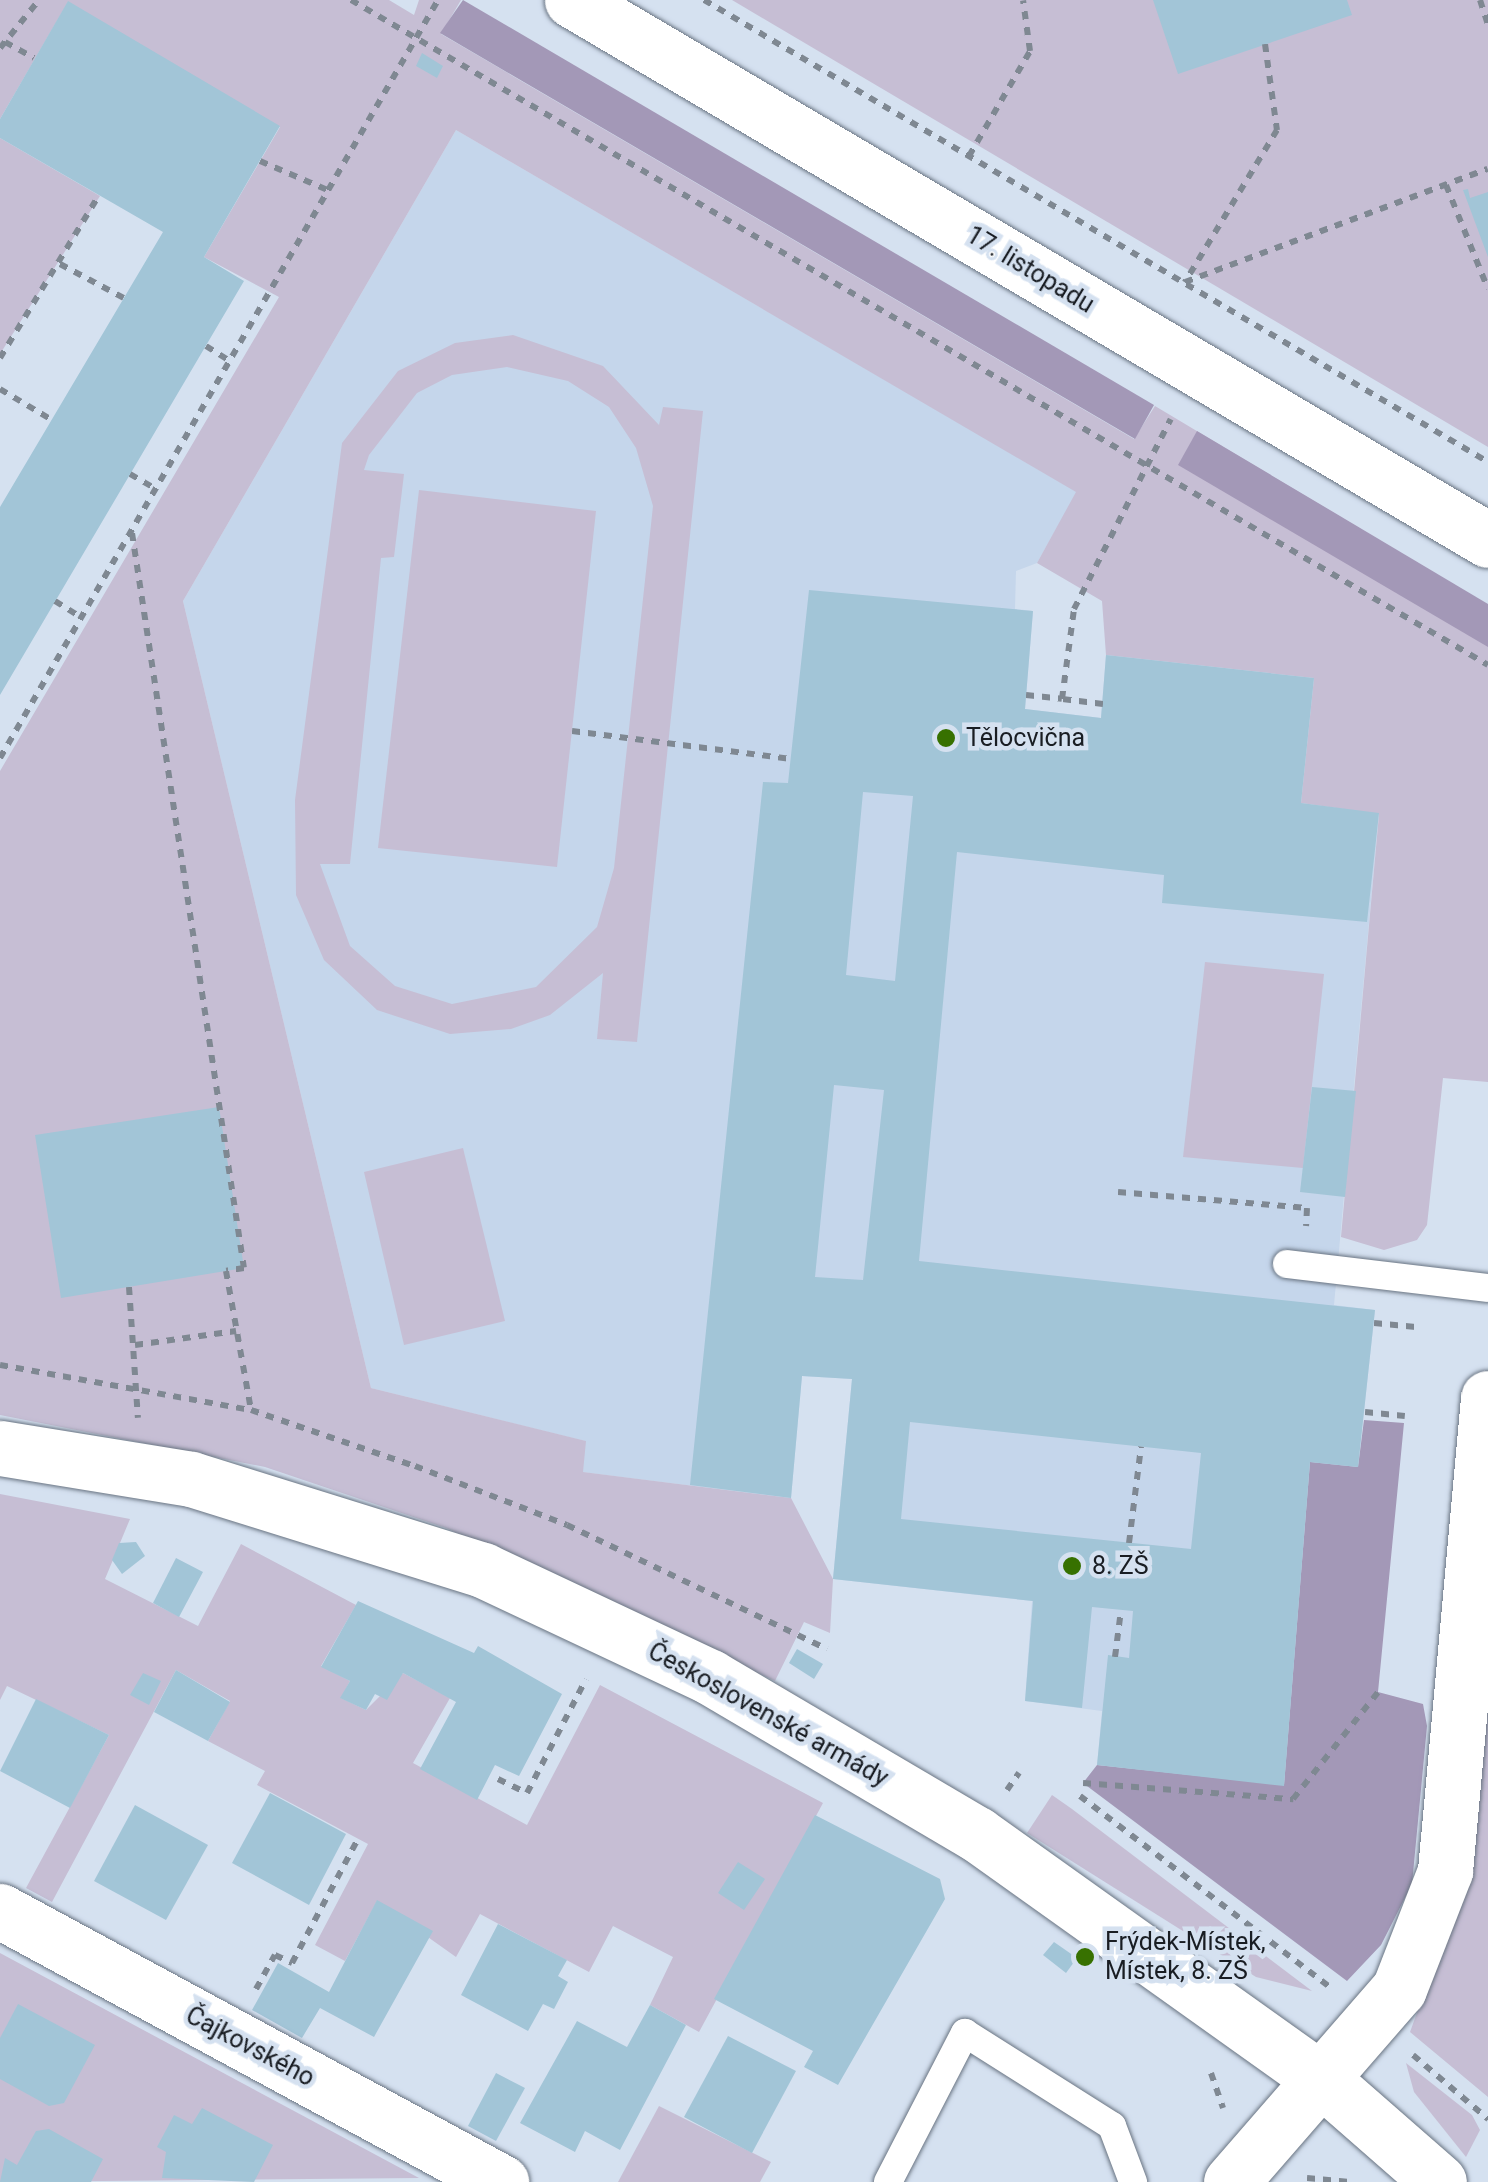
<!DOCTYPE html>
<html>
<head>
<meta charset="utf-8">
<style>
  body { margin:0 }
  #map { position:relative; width:1488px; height:2182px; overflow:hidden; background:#d5e1f0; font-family:Roboto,sans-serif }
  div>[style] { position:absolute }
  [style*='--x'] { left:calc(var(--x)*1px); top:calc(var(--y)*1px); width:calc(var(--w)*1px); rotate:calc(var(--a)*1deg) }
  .built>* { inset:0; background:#c5d6eb }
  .green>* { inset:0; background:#c6bed4 }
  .forest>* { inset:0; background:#a398b7 }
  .building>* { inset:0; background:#a2c5d7 }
  .path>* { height:6px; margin-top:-3px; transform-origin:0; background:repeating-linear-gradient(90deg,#7f8892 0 8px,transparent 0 16px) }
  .roads { filter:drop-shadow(0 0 2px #697482) drop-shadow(0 0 2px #697482) }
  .lane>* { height:28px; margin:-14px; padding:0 14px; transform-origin:14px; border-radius:14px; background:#fff }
  .street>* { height:55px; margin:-27.5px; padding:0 27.5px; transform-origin:27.5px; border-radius:27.5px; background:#fff }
  .secondary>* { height:55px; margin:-27.5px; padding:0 27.5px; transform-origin:27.5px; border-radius:27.5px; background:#fff }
  .dots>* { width:28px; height:28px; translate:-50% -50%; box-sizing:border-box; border:5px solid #d5e1f0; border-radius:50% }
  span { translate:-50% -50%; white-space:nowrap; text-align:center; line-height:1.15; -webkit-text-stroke:9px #d5e1f0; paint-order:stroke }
  .street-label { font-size:25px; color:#191d23 }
  .poi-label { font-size:25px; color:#191d23 }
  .left { translate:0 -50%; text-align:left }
</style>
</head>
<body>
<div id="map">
  <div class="built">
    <i style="clip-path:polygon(456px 130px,1077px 492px,1037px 563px,1016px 571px,1015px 609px,1033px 611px,1025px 709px,1101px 718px,1106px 655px,1314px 678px,1301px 803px,1379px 813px,1334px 1305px,1375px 1310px,1358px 1467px,1310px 1463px,1284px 1786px,1097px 1765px,1102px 1711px,1025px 1701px,1032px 1601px,833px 1579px,852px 1379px,802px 1376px,791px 1498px,582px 1472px,585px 1441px,371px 1388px,183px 601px)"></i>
  </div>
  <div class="green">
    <i style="clip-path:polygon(0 0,389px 0,414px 15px,419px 0,461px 0,441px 34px,1134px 439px,1155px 406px,1488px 605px,1488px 1082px,1443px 1078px,1427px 1225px,1417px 1240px,1384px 1250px,1341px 1237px,1379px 814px,1301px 803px,1314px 678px,1106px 655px,1102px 601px,1037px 563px,1076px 492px,456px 130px,183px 601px,371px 1388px,586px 1441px,583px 1472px,791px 1498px,833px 1579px,830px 1633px,804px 1622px,775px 1681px,446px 1528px,265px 1467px,0 1415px,0 771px,279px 297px,204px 257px,280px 127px,68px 2px,0 119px)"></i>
    <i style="clip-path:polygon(732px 0,1488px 0,1488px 447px)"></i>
    <i style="clip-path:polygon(0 138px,100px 196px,0 354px)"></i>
    <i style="clip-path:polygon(evenodd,513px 335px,603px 366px,659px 425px,663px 407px,703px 411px,637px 1042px,597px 1039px,603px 973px,550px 1015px,511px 1029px,450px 1034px,377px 1010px,324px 960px,296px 895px,295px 800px,342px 443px,398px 371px,455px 343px,513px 335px,507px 367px,568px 381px,609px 407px,636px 448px,653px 506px,614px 868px,597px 927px,536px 987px,452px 1004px,395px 986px,350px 946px,320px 864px,350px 864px,381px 558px,394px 557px,404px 474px,364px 470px,369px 455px,417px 393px,452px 375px,507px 367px)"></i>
    <i style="clip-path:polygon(419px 490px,596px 511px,557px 867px,378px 848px)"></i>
    <i style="clip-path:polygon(1205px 962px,1324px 974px,1303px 1168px,1183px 1157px)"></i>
    <i style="clip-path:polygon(463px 1148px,505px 1321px,404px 1345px,364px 1172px)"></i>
    <i style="clip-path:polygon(0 1494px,130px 1519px,105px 1579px,198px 1626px,241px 1544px,356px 1605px,321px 1666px,350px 1681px,341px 1698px,366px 1710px,403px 1673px,450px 1698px,413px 1763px,527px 1825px,600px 1685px,823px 1803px,699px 2032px,650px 2005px,673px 1957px,613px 1926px,589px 1972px,480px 1914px,456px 1957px,377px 1901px,345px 1961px,315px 1945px,368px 1844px,257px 1785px,265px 1771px,208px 1741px,230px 1701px,176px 1670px,52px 1902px,26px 1888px,109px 1735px,7px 1686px,0 1700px)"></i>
    <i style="clip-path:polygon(1488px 1714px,1488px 2097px,1410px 2032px,1469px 1870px,1478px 1725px)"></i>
    <i style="clip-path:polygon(1052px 1795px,1072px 1809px,1312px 1991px,1256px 1977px,1027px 1833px)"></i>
    <i style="clip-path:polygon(0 1953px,419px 2178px,0 2182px)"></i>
    <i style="clip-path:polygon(1406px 2063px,1472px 2115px,1480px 2130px,1466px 2157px,1414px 2092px)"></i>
    <i style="clip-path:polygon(659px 2106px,771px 2162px,760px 2182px,618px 2182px)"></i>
  </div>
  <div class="forest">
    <i style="clip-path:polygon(463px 0,1154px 405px,1135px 439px,440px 33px)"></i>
    <i style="clip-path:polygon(1197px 431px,1488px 604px,1488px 647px,1178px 465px)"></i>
    <i style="clip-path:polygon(1364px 1420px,1404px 1423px,1378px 1692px,1423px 1704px,1427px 1726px,1412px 1884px,1381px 1945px,1347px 1981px,1083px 1783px,1097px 1765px,1284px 1785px,1310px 1462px,1358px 1467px)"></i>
  </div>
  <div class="building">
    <i style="clip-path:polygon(1153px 0,1347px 0,1352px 15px,1178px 74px)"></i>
    <i style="clip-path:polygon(68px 1px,280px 126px,204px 257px,244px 281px,0 695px,0 507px,163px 232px,0 138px,0 119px)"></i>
    <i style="clip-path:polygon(422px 53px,443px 66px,437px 78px,416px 66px)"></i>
    <i style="clip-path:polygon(1468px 189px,1470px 198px,1488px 192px,1488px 257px,1463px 190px)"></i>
    <i style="clip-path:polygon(evenodd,809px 590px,1033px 611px,1025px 709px,1101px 718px,1106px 655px,1314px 678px,1301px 803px,1379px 813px,1367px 922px,1162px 903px,1164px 875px,957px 852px,919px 1261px,1375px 1310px,1358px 1467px,1310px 1462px,1284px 1786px,1097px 1765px,1108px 1655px,1129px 1658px,1133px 1611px,1092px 1607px,1082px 1708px,1025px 1701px,1033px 1601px,833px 1579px,852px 1379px,802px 1376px,791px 1498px,690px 1485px,763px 782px,788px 783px,809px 590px,863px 792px,913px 796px,895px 981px,846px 975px,863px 792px,809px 590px,834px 1085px,884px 1090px,863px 1280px,815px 1277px,834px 1085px,809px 590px,910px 1422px,1201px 1453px,1191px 1549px,901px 1519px,910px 1422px)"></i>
    <i style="clip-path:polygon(1312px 1087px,1356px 1091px,1345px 1197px,1300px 1192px)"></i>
    <i style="clip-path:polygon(219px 1107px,244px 1268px,61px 1298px,35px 1135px)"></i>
    <i style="clip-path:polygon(136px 1542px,145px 1556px,122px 1574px,112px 1560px,119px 1543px)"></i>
    <i style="clip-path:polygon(176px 1558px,203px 1572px,179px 1617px,153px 1603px)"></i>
    <i style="clip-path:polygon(358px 1601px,474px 1653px,478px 1646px,562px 1694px,519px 1776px,495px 1765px,477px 1800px,420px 1769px,456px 1702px,403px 1673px,387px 1700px,375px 1694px,366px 1710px,340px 1698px,350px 1681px,321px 1667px)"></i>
    <i style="clip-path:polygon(797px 1649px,823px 1664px,814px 1679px,789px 1663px)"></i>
    <i style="clip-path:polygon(176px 1670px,230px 1702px,208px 1741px,154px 1712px)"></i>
    <i style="clip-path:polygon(143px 1673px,161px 1681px,149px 1705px,130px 1695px)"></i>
    <i style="clip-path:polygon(36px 1699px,109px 1735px,70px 1808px,0 1771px)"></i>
    <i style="clip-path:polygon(270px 1793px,346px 1834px,309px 1905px,232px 1863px)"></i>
    <i style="clip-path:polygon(135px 1805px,208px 1845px,166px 1920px,94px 1881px)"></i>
    <i style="clip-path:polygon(815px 1815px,940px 1879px,945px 1899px,838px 2085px,804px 2067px,813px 2051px,714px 1999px)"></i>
    <i style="clip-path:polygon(738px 1862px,765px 1879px,744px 1910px,718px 1893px)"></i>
    <i style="clip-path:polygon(377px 1900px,433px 1931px,374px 2037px,320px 2008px,302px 2038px,252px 2010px,278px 1963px,329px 1992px)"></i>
    <i style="clip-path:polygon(498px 1924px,567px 1960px,558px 1976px,568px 1982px,554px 2009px,543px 2004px,528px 2031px,461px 1995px)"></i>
    <i style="clip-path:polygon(1054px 1942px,1077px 1958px,1066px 1973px,1043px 1955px)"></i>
    <i style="clip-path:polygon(18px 2004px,95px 2045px,64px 2103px,49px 2106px,0 2079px,0 2038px)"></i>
    <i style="clip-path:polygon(650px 2005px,686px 2025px,620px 2150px,585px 2131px,575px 2152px,520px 2123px,577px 2021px,627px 2047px)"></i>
    <i style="clip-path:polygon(728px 2036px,796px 2071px,752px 2153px,684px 2117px)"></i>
    <i style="clip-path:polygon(496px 2073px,525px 2088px,496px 2141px,468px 2126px)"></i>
    <i style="clip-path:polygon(202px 2108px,273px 2145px,254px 2182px,162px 2178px,166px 2152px,157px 2147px,174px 2115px,192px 2124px)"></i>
    <i style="clip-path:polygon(49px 2129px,103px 2159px,91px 2182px,0 2182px,5px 2158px,17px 2165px,36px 2131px)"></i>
  </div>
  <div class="path">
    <i style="--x:351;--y:0;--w:1317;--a:30.32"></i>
    <i style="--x:704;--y:0;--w:910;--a:30.51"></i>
    <i style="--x:1480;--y:0;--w:26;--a:72"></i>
    <i style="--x:5;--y:42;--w:33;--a:29"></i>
    <i style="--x:1265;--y:44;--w:87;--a:82.1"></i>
    <i style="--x:1277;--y:130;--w:178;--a:121.2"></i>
    <i style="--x:1185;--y:282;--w:323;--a:-20.5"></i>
    <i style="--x:0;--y:48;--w:62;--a:-50.9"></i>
    <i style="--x:969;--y:156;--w:121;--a:-59.8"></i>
    <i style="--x:1030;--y:51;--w:51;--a:-97.8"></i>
    <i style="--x:260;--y:161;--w:78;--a:23.3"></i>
    <i style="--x:1446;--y:185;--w:112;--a:68"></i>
    <i style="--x:60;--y:264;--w:72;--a:28"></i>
    <i style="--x:206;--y:346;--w:31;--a:32"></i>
    <i style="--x:0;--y:358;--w:185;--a:-58.7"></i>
    <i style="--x:0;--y:389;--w:61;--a:30.8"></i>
    <i style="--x:130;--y:474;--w:32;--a:30"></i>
    <i style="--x:132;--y:533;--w:743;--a:81.34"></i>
    <i style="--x:244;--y:1268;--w:18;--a:171"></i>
    <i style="--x:226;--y:1271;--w:141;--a:79.8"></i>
    <i style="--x:55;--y:601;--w:32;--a:32"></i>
    <i style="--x:1026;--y:695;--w:36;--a:6"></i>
    <i style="--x:1103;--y:704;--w:41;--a:-173"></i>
    <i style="--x:1062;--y:699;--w:91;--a:-82.4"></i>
    <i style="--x:1074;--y:609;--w:213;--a:-63"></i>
    <i style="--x:572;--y:731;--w:221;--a:7.3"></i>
    <i style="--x:0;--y:758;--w:875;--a:-59.98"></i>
    <i style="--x:1118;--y:1192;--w:190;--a:4.8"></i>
    <i style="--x:1307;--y:1208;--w:18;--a:93"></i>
    <i style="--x:129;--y:1287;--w:131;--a:86.1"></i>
    <i style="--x:1374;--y:1323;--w:42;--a:5.4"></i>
    <i style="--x:135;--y:1345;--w:102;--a:-7.9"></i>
    <i style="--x:0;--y:1365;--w:255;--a:10.2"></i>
    <i style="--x:251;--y:1410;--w:173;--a:18.9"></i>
    <i style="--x:415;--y:1466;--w:163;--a:21.2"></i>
    <i style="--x:567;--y:1525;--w:288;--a:25.5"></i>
    <i style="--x:1365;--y:1412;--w:40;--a:5.7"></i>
    <i style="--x:1129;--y:1543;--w:97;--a:-82.9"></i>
    <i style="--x:1115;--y:1657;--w:47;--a:-82.7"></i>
    <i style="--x:498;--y:1779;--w:32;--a:26"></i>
    <i style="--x:527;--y:1793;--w:128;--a:-62.6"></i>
    <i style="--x:1083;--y:1783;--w:211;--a:4.4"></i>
    <i style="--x:1293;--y:1799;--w:137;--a:-51.5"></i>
    <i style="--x:1007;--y:1790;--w:21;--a:-55"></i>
    <i style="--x:1080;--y:1796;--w:315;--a:37.4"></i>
    <i style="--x:256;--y:1989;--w:39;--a:-61"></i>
    <i style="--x:275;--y:1955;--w:19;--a:25"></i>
    <i style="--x:292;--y:1963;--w:140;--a:-62"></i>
    <i style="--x:1413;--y:2055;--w:99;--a:40.5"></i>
    <i style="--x:1211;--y:2073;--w:37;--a:71"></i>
    <i style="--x:1307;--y:2178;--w:43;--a:5.3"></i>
  </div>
  <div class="roads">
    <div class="lane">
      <i style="--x:1287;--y:1264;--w:202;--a:6.8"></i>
      <i style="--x:888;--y:2182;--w:168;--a:-62.7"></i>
      <i style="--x:965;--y:2033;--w:174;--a:32.3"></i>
      <i style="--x:1112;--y:2126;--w:60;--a:69.4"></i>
    </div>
    <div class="street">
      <i style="--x:0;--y:1448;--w:193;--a:9.2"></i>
      <i style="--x:191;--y:1479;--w:306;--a:17.3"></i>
      <i style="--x:483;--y:1570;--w:251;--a:25.2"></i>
      <i style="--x:710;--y:1677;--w:310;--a:30.5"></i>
      <i style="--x:977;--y:1834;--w:429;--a:35.5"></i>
      <i style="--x:1326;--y:2083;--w:150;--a:41.2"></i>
      <i style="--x:0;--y:1911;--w:570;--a:28.41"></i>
      <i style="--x:1231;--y:2182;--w:256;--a:-49"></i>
      <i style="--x:1399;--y:1989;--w:127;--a:-68.7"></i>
      <i style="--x:1445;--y:1871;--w:475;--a:-84.8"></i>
    </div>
    <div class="secondary">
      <i style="--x:572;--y:0;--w:1063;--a:30.52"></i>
    </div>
  </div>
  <div class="dots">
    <i style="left:946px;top:738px;background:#377100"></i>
    <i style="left:1072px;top:1566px;background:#377100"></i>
    <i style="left:1085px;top:1957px;background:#377100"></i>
  </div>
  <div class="street-label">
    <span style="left:1030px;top:270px;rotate:31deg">17. listopadu</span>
    <span style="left:768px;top:1715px;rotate:29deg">Československé armády</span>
    <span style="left:250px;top:2047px;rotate:28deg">Čajkovského</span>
  </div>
  <div class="poi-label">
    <span class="left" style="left:966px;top:738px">Tělocvična</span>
    <span class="left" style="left:1092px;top:1566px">8. ZŠ</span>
    <span class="left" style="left:1105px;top:1957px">Frýdek-Místek,<br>Místek, 8. ZŠ</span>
  </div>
</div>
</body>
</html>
